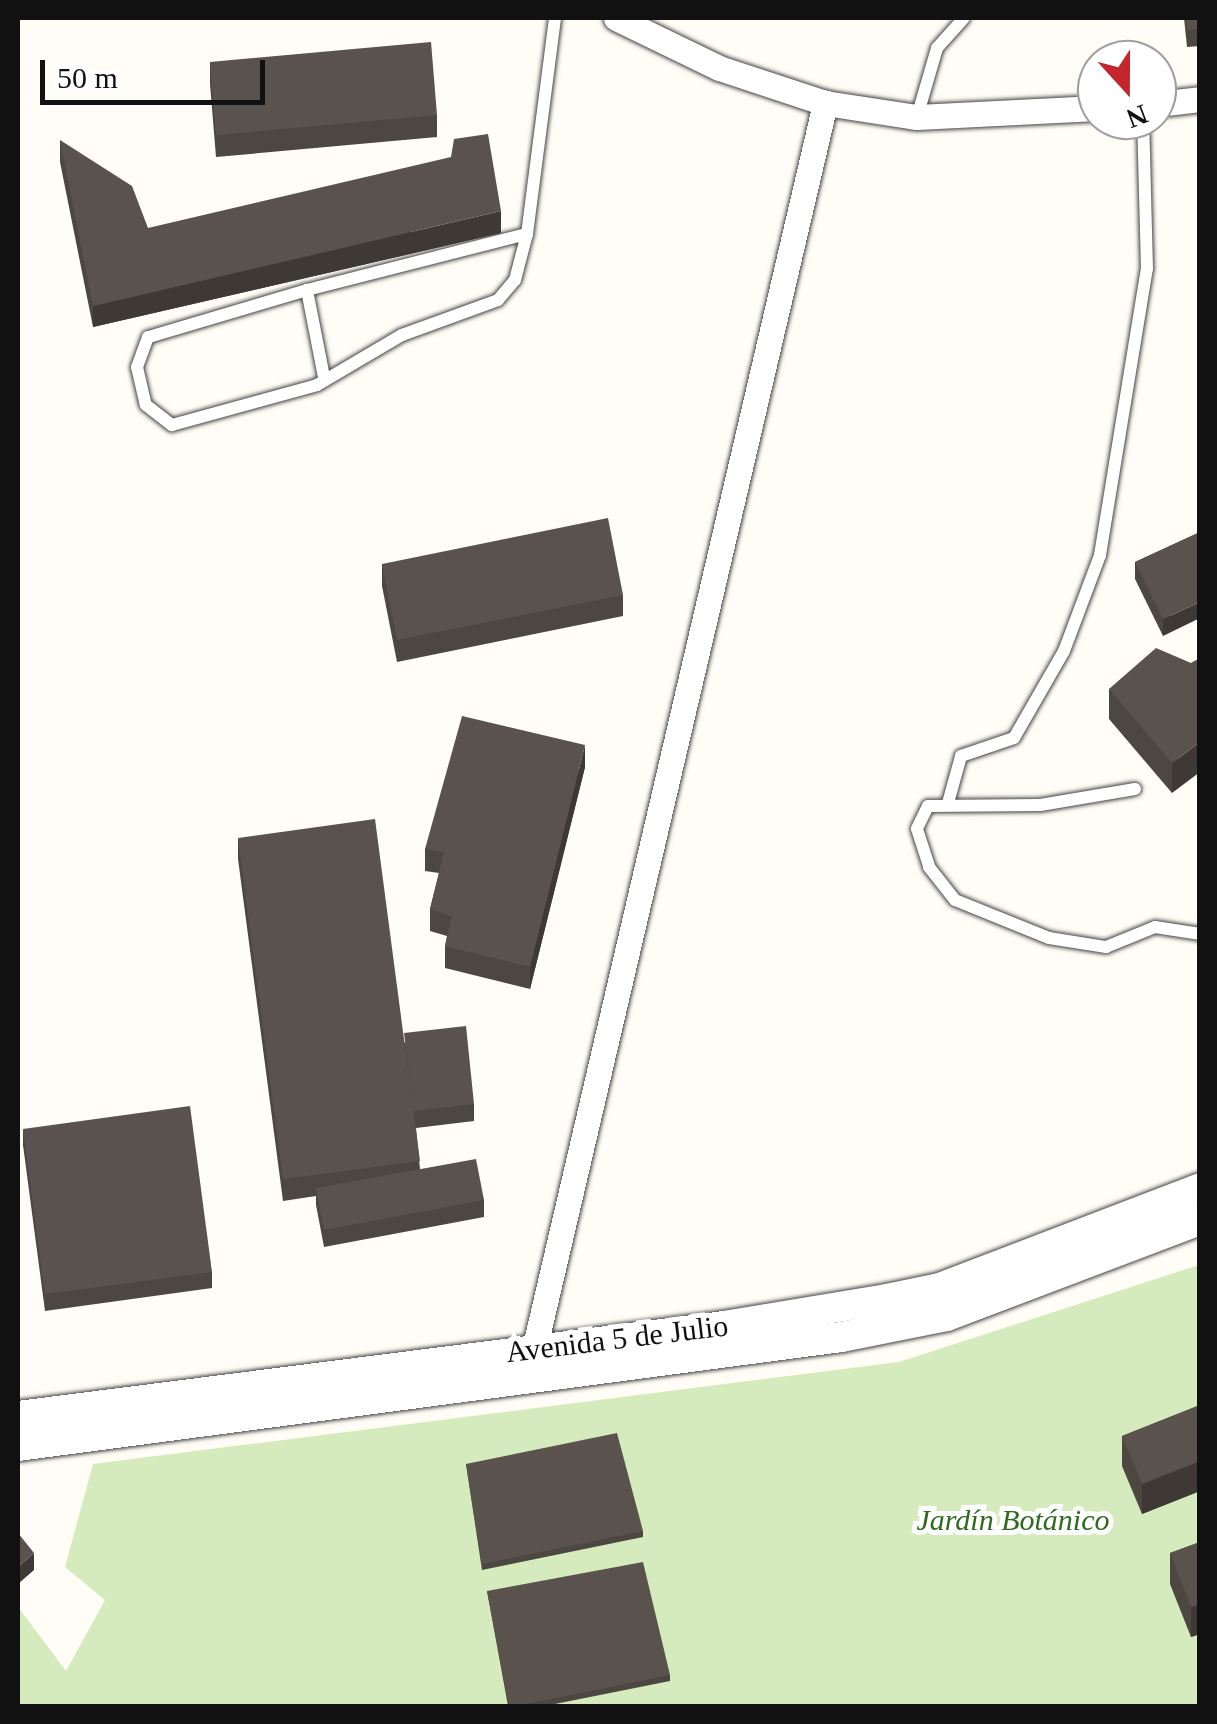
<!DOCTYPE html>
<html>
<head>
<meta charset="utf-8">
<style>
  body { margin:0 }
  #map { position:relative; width:1217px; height:1724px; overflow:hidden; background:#fffdf5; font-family:"Times New Roman",serif }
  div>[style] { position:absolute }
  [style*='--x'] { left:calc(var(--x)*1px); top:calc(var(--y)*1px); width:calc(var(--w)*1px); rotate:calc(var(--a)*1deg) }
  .green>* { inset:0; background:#d5ebbd }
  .roads { filter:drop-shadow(0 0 2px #444) drop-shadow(0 0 2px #444) }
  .service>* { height:12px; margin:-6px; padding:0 6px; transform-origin:6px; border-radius:6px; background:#fff }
  .minor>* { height:25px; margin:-12.5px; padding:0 12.5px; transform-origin:12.5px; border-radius:12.5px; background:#fff }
  .tertiary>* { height:30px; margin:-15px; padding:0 15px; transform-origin:15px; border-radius:15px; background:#fff }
  .wall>* { inset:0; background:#4d4742 }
  .shaded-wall>* { inset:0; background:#3f3936 }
  .building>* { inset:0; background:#5a524d }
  span { translate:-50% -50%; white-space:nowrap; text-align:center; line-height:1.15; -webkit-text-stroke:10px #fff; paint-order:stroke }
  .street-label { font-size:30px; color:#111 }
  .park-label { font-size:30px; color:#2f6b1f; font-style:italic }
  .frame { position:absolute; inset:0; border:20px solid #111; pointer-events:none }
  .north { position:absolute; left:1077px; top:40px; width:100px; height:100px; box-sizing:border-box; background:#fff; border:2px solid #a0a0a0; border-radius:50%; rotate:159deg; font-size:28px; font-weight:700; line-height:40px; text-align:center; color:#111 }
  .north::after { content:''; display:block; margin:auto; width:35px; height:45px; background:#c4262e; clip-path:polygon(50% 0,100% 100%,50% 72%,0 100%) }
  .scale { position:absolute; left:40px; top:60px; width:225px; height:45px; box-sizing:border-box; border:5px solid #111; border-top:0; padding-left:12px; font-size:30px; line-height:35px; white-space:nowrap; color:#111; -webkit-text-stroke:8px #fff; paint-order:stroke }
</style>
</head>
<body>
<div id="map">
  <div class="green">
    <i style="clip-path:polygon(1199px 1265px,1199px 1706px,18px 1706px,18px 1607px,66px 1671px,105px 1600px,65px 1567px,93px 1464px,899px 1362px)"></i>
  </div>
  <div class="roads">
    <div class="service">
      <i style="--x:917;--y:117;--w:72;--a:-73.8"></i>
      <i style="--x:937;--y:48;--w:40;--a:-48"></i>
      <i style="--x:307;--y:290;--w:166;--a:163.5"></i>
      <i style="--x:148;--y:337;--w:32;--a:110"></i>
      <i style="--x:137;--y:367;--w:39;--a:77"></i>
      <i style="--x:146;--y:405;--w:33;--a:38"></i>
      <i style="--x:172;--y:425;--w:150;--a:-15.4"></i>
      <i style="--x:317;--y:385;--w:99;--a:-30.5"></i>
      <i style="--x:402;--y:335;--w:102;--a:-20"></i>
      <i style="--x:498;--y:300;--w:26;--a:-50"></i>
      <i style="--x:515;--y:280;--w:48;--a:-75.4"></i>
      <i style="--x:324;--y:377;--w:89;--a:-101.1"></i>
      <i style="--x:307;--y:290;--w:227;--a:-14.3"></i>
      <i style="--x:527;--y:234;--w:218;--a:-82.6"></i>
      <i style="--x:1135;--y:789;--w:96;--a:170.4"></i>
      <i style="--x:1040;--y:805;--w:112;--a:179.5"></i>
      <i style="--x:928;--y:806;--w:25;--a:116"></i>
      <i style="--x:917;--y:829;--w:40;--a:72"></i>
      <i style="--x:929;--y:867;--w:42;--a:51.8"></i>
      <i style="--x:955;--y:900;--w:101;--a:22"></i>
      <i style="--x:1049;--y:938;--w:58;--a:9"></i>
      <i style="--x:1106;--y:947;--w:53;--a:-22.2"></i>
      <i style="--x:1155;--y:927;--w:46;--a:8.8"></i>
      <i style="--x:948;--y:803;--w:49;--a:-74.5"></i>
      <i style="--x:961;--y:756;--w:56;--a:-18.8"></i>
      <i style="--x:1014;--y:738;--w:100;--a:-60.1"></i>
      <i style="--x:1064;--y:651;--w:103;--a:-69.4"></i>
      <i style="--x:1100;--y:555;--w:290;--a:-80.7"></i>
      <i style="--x:1147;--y:269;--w:149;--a:-91.5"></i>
    </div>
    <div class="minor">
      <i style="--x:616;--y:18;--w:114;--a:25.9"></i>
      <i style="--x:719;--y:68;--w:112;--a:18.3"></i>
      <i style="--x:825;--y:103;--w:93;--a:8.7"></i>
      <i style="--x:917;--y:117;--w:180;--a:-2.9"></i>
      <i style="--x:1157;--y:104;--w:43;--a:-6.6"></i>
      <i style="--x:534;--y:1350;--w:1281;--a:-76.86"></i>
    </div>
    <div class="tertiary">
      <i style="--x:18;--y:1416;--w:712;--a:-7.26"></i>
      <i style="--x:724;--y:1326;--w:165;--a:-9.4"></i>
      <i style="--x:887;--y:1299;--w:54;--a:-11.7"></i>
      <i style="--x:940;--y:1288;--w:279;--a:-21"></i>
      <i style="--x:18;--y:1446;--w:830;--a:-7.54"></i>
      <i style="--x:841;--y:1337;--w:108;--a:-11.2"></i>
      <i style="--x:947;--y:1316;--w:271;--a:-20.8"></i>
    </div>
  </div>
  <div class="wall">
    <i style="clip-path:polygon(1184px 18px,1200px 18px,1200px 46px,1187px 47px)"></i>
    <i style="clip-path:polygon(210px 62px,437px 115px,437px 137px,216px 157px,210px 84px)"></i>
    <i style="clip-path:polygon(60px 140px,148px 228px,501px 233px,93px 327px,60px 162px)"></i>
    <i style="clip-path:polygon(1200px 532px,1163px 636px,1135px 579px,1135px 562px)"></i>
    <i style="clip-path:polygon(382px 564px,623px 595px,623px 616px,397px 662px,382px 586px)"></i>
    <i style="clip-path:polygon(1191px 663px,1172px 793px,1109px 719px,1109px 689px)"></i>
    <i style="clip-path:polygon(585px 767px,530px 989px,445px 968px,445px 946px,447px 936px,430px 931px,430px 909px,439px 873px,425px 871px,425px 849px)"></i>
    <i style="clip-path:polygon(238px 838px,404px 1042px,474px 1104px,474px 1121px,416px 1128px,420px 1169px,484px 1200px,484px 1217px,324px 1247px,316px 1205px,316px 1196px,283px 1201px,238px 859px)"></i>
    <i style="clip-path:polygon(23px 1129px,212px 1272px,212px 1288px,45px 1311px,23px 1145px)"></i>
    <i style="clip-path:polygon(1200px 1405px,1200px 1491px,1142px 1514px,1122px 1466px,1122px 1436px)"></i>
    <i style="clip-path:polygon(466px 1464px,643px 1531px,643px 1537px,482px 1570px)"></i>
    <i style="clip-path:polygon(1200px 1542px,1200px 1634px,1191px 1637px,1170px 1584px,1170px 1553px)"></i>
    <i style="clip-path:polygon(487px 1591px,670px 1675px,670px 1681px,545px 1706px,508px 1706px)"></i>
  </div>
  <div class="shaded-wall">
    <i style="clip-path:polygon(501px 211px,501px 233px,93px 327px,93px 306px)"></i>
    <i style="clip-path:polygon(1200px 602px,1200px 618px,1163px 636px,1163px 619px)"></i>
    <i style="clip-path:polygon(1200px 742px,1200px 772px,1172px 793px,1172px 763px)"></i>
    <i style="clip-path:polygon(585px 745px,585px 767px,530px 989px,530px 967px)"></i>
    <i style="clip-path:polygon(1200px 1461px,1200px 1491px,1142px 1514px,1142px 1484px)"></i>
    <i style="clip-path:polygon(34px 1553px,34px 1570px,18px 1584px,18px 1567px)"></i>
    <i style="clip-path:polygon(1200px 1604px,1200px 1634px,1191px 1637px,1191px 1607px)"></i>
  </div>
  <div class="building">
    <i style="clip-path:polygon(1186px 18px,1200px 18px,1200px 29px,1187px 30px)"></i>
    <i style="clip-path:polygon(431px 42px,437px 115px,216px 135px,210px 62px)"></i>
    <i style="clip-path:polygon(488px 134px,501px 211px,93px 306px,60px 140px,132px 186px,148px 228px,451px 157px,454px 139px)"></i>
    <i style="clip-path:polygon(608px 518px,623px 595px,397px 640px,382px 564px)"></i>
    <i style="clip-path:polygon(1200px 532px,1200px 602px,1163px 619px,1135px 562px)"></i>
    <i style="clip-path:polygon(1156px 648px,1191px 663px,1200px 658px,1200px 742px,1172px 763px,1109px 689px)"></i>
    <i style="clip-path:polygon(462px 716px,585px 745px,530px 967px,445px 946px,452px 916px,430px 909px,444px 852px,425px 849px)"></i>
    <i style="clip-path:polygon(375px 819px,420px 1161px,283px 1179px,238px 838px)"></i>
    <i style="clip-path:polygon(466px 1026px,474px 1104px,413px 1111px,404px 1033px)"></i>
    <i style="clip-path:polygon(190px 1106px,212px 1272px,45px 1294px,23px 1129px)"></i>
    <i style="clip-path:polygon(476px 1159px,484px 1200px,324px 1230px,316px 1188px)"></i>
    <i style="clip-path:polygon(1200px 1405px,1200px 1461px,1142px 1484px,1122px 1436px)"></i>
    <i style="clip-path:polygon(617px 1433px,643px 1531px,482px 1564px,466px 1464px)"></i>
    <i style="clip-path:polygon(18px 1533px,34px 1553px,18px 1567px)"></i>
    <i style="clip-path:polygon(1200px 1542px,1200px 1604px,1191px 1607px,1170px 1553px)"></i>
    <i style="clip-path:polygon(643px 1562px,670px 1675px,516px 1706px,509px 1706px,487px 1591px)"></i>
  </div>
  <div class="street-label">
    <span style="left:617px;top:1339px;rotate:-7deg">Avenida 5 de Julio</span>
  </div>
  <div class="park-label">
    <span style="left:1013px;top:1520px">Jardín Botánico</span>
  </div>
  <div class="frame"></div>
  <div class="north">N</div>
  <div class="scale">50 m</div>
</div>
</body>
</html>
